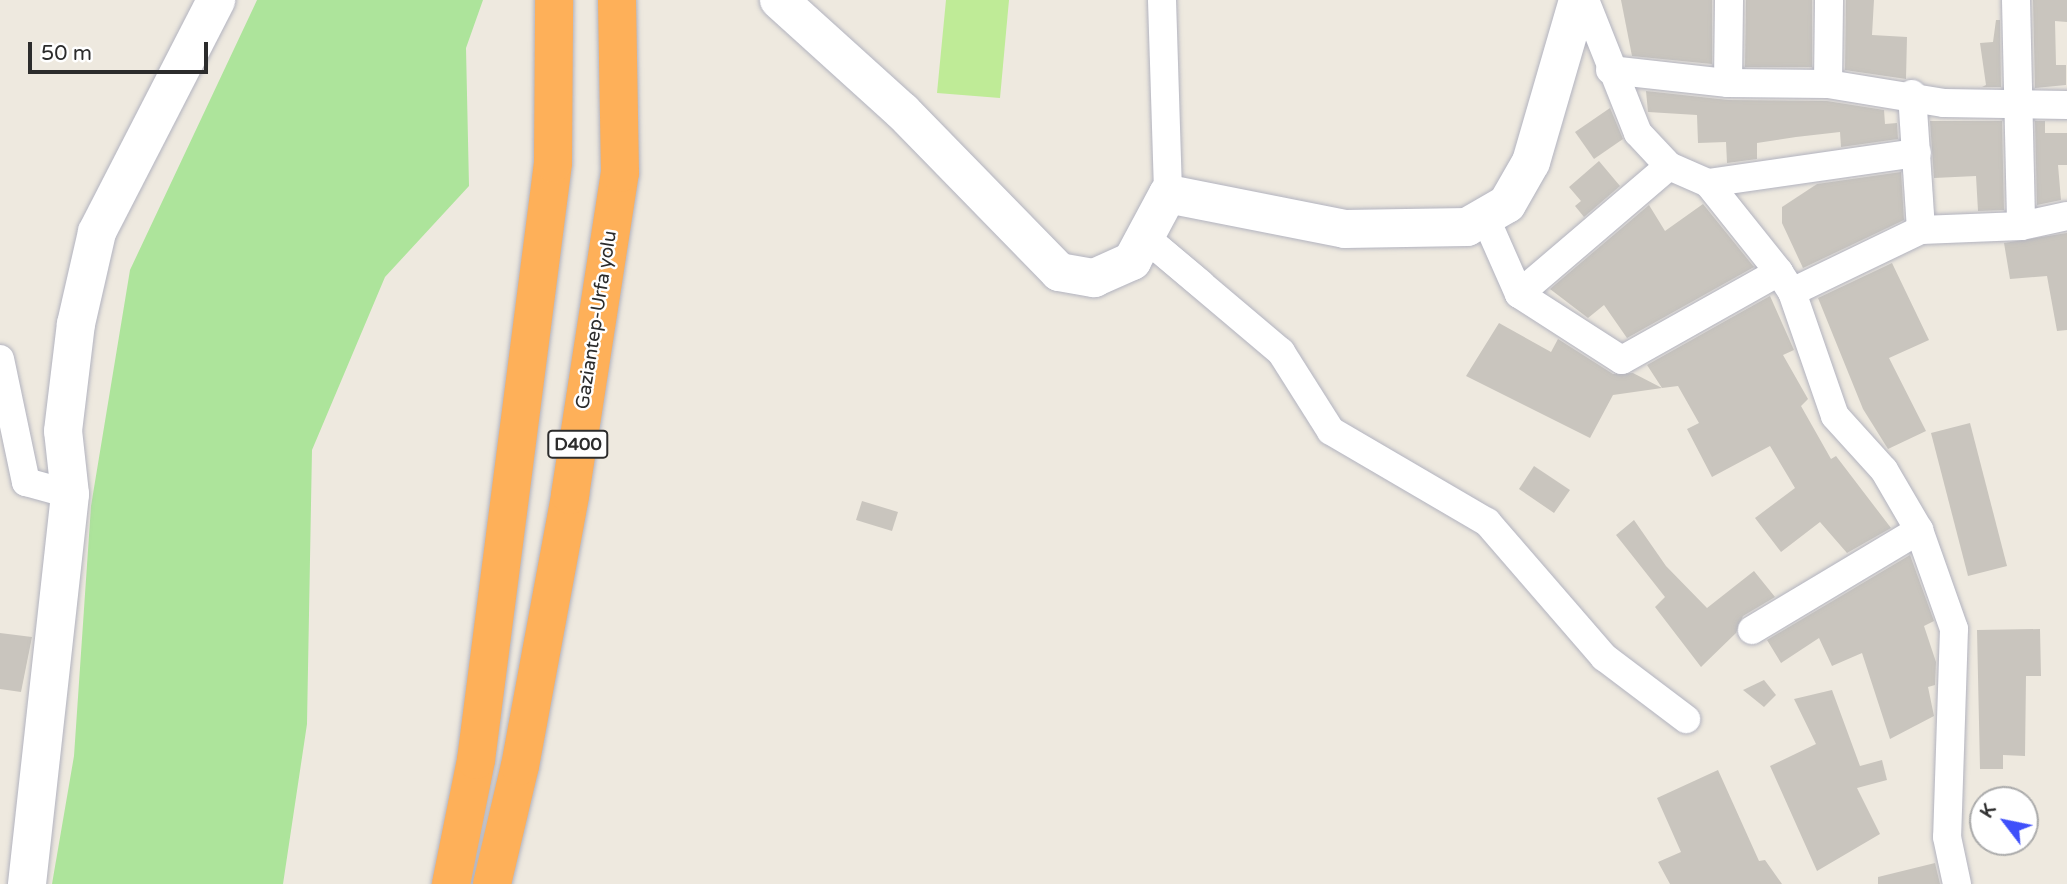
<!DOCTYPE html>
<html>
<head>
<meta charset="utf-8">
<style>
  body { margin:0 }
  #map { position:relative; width:2067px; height:884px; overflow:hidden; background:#eee9df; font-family:"Varela Round",sans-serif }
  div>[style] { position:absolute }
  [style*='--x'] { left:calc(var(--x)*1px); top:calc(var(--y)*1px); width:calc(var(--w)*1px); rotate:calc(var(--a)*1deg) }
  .green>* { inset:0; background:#ade49b }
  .pitch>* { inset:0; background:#bfeb97 }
  .building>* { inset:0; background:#c9c5be }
  .roads { filter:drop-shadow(0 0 2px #b2b3bf) drop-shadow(0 0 2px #b2b3bf) }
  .street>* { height:28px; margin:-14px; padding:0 14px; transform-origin:14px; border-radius:14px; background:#fff }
  .secondary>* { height:38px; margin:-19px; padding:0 19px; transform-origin:19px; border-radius:19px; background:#fff }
  .highway>* { height:38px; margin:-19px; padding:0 19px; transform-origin:19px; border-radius:19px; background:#feb059 }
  span { translate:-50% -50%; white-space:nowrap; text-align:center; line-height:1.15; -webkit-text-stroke:5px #fff; paint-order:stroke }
  .shield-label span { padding:2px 5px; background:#fff; border:2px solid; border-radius:5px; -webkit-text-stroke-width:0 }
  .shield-label { font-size:18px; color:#2c2c2c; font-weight:700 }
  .street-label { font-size:19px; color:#2c2c2c }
  .north { position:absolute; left:1969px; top:786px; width:70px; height:70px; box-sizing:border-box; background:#fff; border:2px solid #ababab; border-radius:50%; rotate:302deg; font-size:19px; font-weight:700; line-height:28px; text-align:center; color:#2c2c2c }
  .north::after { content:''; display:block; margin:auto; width:24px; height:32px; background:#3f50fa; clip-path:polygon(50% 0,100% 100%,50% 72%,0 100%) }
  .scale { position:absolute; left:28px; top:42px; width:180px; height:32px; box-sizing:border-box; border:4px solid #2c2c2c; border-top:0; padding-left:9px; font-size:21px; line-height:24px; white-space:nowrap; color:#2c2c2c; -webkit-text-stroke:5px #fff; paint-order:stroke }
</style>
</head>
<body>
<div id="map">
  <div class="green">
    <i style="clip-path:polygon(257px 0,483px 0,466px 48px,469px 186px,385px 277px,312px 450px,307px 724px,283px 884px,52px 884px,74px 756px,91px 506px,130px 270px)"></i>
  </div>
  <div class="pitch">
    <i style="clip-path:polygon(946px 0,1009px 0,1000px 98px,937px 93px)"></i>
  </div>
  <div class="building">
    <i style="clip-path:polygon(1621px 0,1712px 0,1712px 64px,1632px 56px)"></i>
    <i style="clip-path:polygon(1746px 0,1812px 0,1812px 67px,1745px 67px)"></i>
    <i style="clip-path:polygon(1846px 0,1874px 0,1872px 35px,1907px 37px,1906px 79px,1845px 70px)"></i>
    <i style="clip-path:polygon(2033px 0,2067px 0,2067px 22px,2055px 21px,2056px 65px,2066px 65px,2066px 85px,2035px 88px)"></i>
    <i style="clip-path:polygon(1996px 20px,2000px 20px,2001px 87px,1982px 87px,1986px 85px,1980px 43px,1993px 42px)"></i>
    <i style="clip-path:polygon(1646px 91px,1728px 100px,1827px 101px,1884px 110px,1885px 124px,1897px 123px,1898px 139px,1841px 147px,1840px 132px,1796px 137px,1757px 143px,1757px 159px,1727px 163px,1726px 142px,1698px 143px,1697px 115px,1648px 112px)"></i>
    <i style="clip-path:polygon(1610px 108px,1623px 139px,1594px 159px,1575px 132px)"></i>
    <i style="clip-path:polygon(1930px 121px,2002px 121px,2004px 210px,1978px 211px,1976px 176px,1934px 178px)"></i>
    <i style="clip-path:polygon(2035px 121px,2045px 121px,2045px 133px,2067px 133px,2067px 165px,2058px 165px,2061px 200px,2037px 205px)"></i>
    <i style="clip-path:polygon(1599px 161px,1620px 186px,1584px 217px,1575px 206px,1581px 201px,1569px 187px)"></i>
    <i style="clip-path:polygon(1901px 172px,1904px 220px,1803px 268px,1782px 223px,1782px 207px,1817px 184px)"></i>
    <i style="clip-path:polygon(1703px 204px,1754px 267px,1627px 338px,1604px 305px,1588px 318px,1550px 289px,1649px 205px,1665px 231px)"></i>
    <i style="clip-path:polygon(2067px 233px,2067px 330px,2057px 331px,2047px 276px,2010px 279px,2004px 243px)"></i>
    <i style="clip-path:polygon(1892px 263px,1929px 340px,1889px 358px,1926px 431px,1888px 449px,1863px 409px,1818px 298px)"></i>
    <i style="clip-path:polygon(1770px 296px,1794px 350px,1783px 355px,1808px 399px,1801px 406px,1831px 459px,1836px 456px,1891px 528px,1847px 553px,1820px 522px,1781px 552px,1755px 518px,1795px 488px,1770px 446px,1712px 477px,1687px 429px,1699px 423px,1678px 386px,1662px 388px,1647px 365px)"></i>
    <i style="clip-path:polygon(1499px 323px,1551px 352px,1558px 339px,1613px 374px,1633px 373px,1662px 388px,1613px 395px,1590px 438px,1466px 376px)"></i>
    <i style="clip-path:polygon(1970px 423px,2007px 566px,1968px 576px,1931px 433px)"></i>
    <i style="clip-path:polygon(1534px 466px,1570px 490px,1554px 513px,1519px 489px)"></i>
    <i style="clip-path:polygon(862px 501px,898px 512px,892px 531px,856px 520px)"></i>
    <i style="clip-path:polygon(1634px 520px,1666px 566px,1707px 608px,1754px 571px,1775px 597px,1743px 616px,1736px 633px,1701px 667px,1655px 607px,1665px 597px,1616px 535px)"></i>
    <i style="clip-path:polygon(1910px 555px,1934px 621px,1924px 626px,1936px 662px,1935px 685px,1928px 687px,1934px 716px,1890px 739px,1862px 653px,1832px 666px,1819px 638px,1781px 663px,1767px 640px)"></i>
    <i style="clip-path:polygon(2040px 629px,2041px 676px,2026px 676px,2025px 756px,2003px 755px,2003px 769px,1980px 769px,1977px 630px)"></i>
    <i style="clip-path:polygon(0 633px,32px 637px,21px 692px,0 689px)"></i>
    <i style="clip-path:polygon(1764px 680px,1776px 695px,1764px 707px,1743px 690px)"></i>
    <i style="clip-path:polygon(1832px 690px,1860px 766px,1882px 760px,1887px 780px,1857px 788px,1880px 834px,1817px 871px,1770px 766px,1816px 744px,1794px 699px)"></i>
    <i style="clip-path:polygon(1718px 770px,1759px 861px,1765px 860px,1782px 884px,1670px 884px,1658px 862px,1681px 852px,1657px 798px)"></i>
    <i style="clip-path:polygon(1935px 863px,1940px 884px,1878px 884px,1878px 877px)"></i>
  </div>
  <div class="roads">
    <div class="street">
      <i style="--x:1162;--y:0;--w:194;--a:88.2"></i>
      <i style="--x:1585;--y:0;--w:143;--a:68.3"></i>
      <i style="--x:1638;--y:133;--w:45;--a:46.8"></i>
      <i style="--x:1669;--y:166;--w:43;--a:23.6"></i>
      <i style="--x:1708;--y:183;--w:114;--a:51.4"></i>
      <i style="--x:1779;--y:272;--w:24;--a:57"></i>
      <i style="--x:1792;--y:292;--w:131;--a:70.9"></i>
      <i style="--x:1835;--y:416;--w:73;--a:47.8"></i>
      <i style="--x:1884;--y:470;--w:69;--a:59.7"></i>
      <i style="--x:1919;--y:530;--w:105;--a:70.5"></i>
      <i style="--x:1954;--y:629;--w:208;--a:91.9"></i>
      <i style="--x:1947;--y:837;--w:48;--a:78"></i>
      <i style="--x:2016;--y:0;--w:226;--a:88.7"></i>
      <i style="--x:1610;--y:70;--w:119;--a:6.3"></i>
      <i style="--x:1728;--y:83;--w:100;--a:0.6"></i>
      <i style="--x:1828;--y:84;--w:118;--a:9.3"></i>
      <i style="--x:1944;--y:103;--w:123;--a:0.9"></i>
      <i style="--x:1728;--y:83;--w:83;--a:-89.3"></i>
      <i style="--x:1828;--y:84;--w:84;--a:-89.3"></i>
      <i style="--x:1912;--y:94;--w:136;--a:86.2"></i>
      <i style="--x:1708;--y:183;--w:211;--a:-8.2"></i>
      <i style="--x:1485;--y:217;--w:84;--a:66.2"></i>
      <i style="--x:1519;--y:294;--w:122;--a:32.7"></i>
      <i style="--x:1622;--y:360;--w:180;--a:-29.3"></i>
      <i style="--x:1201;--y:284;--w:72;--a:-140.1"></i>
      <i style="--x:1146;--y:238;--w:177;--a:40.2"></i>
      <i style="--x:1281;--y:352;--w:93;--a:57.7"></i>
      <i style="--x:1331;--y:431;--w:181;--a:30.3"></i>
      <i style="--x:1487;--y:522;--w:179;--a:49.1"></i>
      <i style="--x:1604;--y:657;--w:103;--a:37.1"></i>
      <i style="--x:1792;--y:292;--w:143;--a:-25.7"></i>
      <i style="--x:1921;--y:230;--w:100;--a:-2.3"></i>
      <i style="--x:2021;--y:226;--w:47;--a:-12.3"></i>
      <i style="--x:1519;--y:294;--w:197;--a:-40.5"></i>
      <i style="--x:0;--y:359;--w:126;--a:78.1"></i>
      <i style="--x:26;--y:482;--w:46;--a:15.3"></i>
      <i style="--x:1752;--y:630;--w:195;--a:-30.9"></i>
    </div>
    <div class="secondary">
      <i style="--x:779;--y:0;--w:166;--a:42.1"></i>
      <i style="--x:902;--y:111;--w:225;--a:45.7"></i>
      <i style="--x:1059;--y:272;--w:36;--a:10"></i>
      <i style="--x:1094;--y:278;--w:42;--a:-24.1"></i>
      <i style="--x:1132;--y:261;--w:76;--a:-61.8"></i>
      <i style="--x:1168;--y:194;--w:180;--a:11.2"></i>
      <i style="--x:1345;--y:229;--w:122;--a:-0.9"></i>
      <i style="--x:1467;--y:227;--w:46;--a:-29.9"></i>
      <i style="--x:1507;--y:204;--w:48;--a:-60.3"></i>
      <i style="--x:1531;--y:162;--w:169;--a:-73.8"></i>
      <i style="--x:27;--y:884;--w:392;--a:-83.7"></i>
      <i style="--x:70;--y:494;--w:63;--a:-96.3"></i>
      <i style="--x:63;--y:431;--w:108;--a:-83.1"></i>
      <i style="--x:76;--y:324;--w:94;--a:-77.1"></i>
      <i style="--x:97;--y:232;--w:261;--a:-62.8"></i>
    </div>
    <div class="highway">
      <i style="--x:451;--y:884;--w:126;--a:-78.6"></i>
      <i style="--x:476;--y:760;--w:602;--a:-82.65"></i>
      <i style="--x:553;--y:163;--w:163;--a:-89.6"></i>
      <i style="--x:492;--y:884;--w:121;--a:-76.7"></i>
      <i style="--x:520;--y:766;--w:276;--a:-79.5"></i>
      <i style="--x:570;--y:495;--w:326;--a:-81.2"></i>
      <i style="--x:620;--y:173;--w:173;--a:-91"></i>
    </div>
  </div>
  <div class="shield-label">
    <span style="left:578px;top:444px">D400</span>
  </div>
  <div class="street-label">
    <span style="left:597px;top:320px;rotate:-81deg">Gaziantep-Urfa yolu</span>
  </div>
  <div class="north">K</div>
  <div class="scale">50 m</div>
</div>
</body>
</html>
